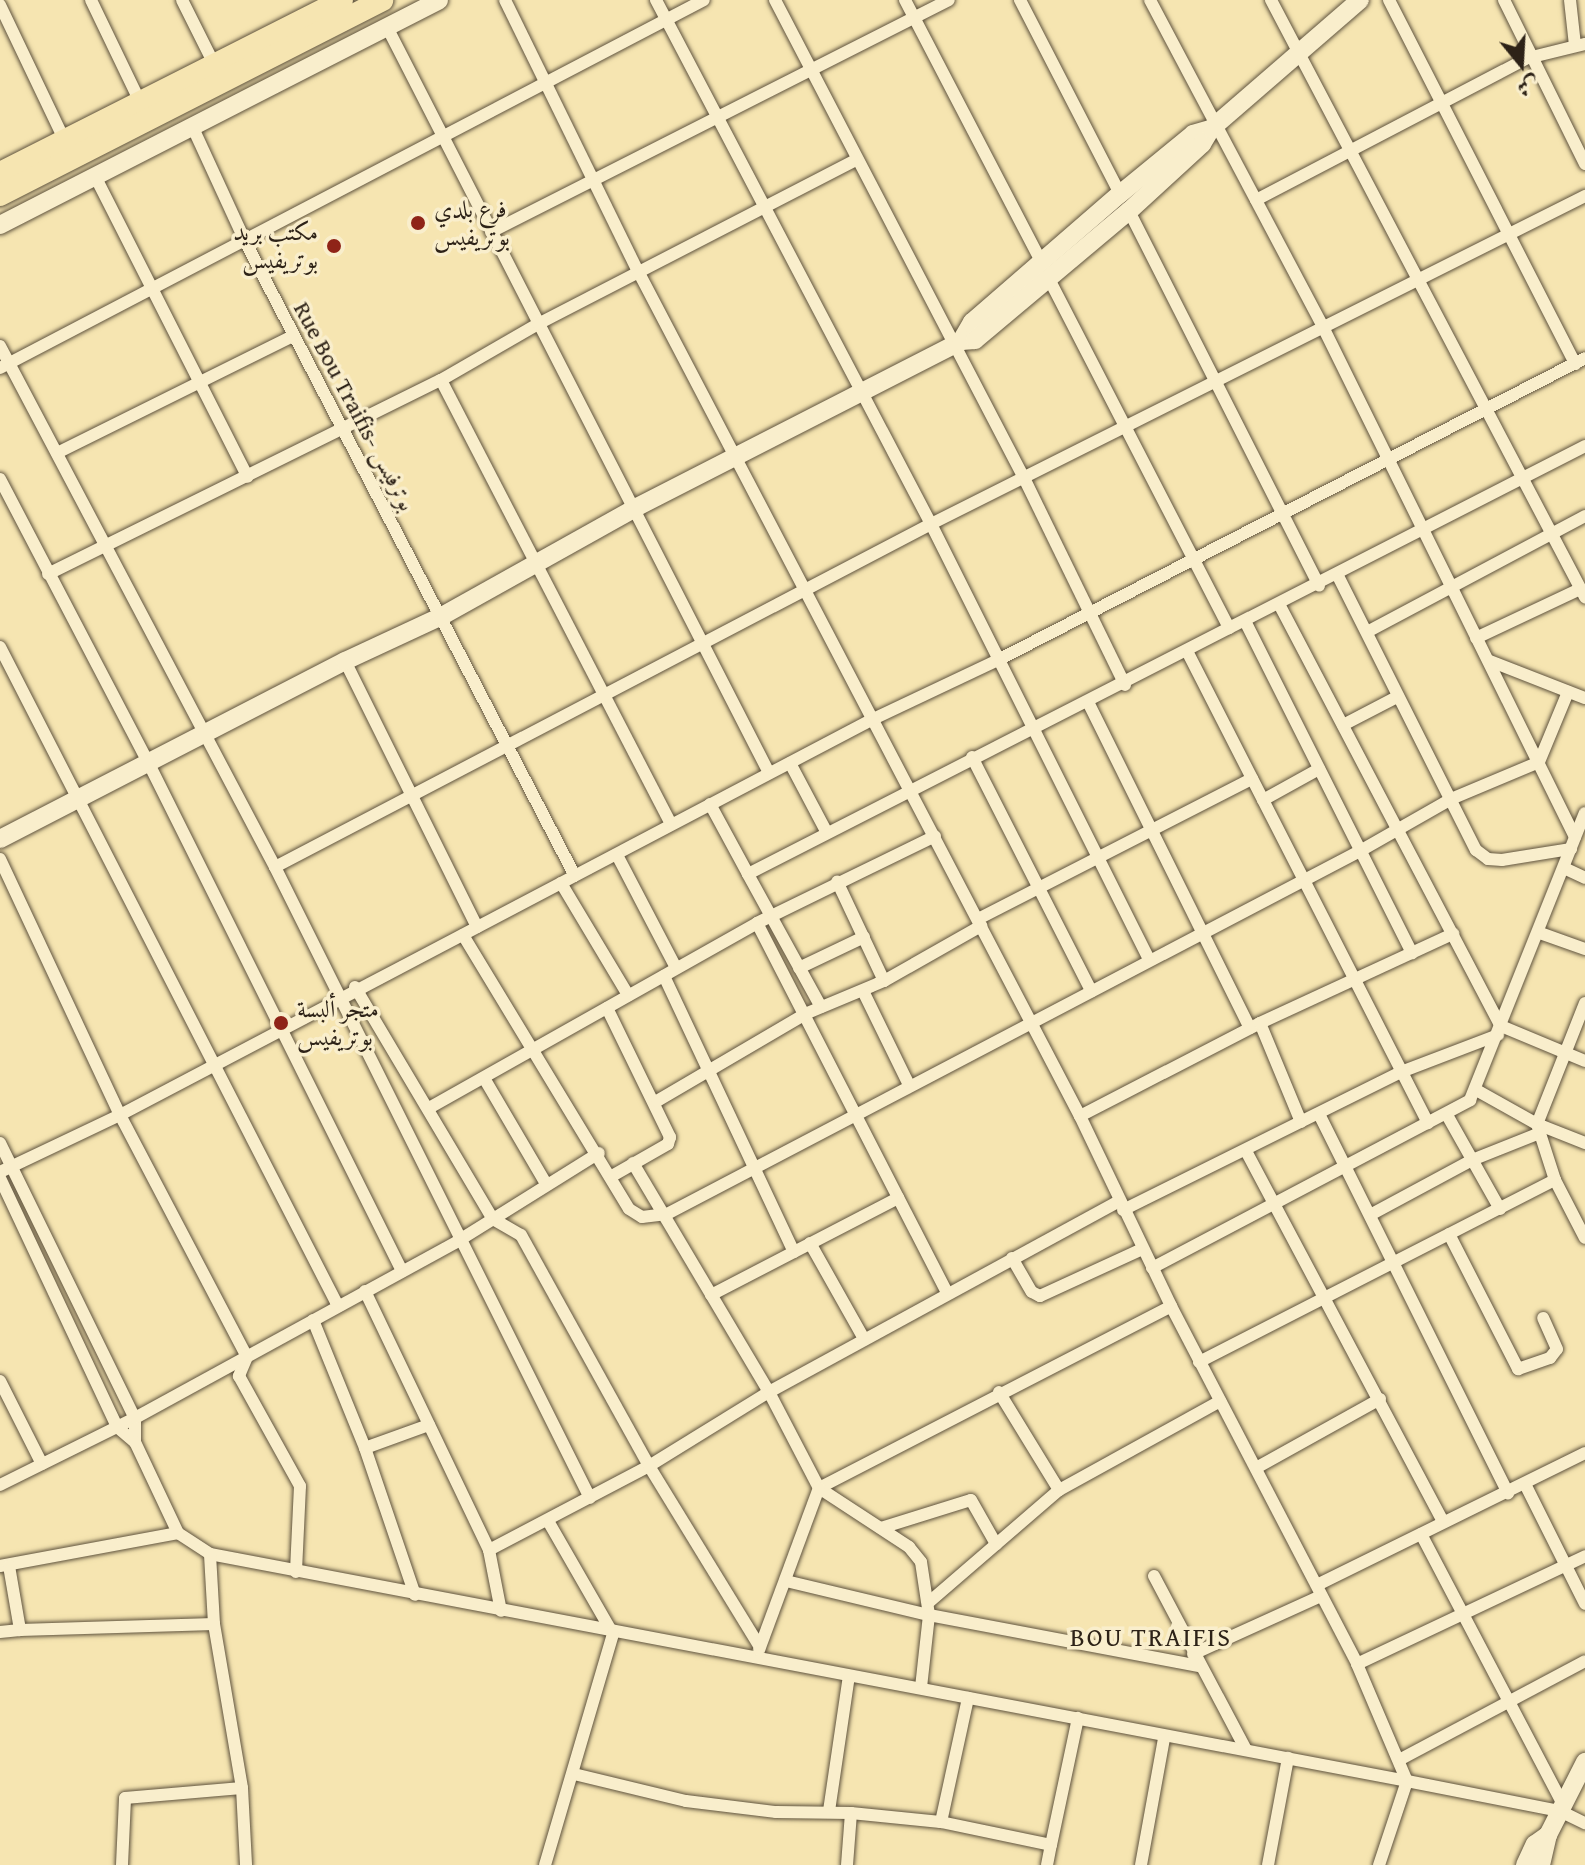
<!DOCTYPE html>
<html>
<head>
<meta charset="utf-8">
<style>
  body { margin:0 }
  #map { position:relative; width:1585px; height:1865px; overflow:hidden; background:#f6e5b1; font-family:"Gentium Book Plus",Amiri,serif }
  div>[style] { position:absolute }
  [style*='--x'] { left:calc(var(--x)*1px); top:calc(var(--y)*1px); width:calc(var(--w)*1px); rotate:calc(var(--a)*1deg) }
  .roads { filter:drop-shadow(0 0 2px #5f533e) drop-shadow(0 0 2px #5f533e) }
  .street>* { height:12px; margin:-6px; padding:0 6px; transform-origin:6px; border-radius:6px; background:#f9eecc }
  .secondary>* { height:18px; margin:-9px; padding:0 9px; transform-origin:9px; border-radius:9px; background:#f9eecc }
  .highway>* { height:22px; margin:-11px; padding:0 11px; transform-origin:11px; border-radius:11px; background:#f6e5b1 }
  .dots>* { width:22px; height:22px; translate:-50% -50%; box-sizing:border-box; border:4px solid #f9eecc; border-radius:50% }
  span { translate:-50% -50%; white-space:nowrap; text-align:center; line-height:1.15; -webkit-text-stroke:7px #f9eecc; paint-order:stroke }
  .poi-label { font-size:24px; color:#2d2217 }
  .left { translate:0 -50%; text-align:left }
  .right { translate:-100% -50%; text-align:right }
  .street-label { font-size:24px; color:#2d2217 }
  .neighbourhood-label { font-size:26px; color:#2d2217; letter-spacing:2px }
  .north { position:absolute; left:1481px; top:24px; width:80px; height:80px; -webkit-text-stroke:6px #f9eecc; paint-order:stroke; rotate:162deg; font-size:22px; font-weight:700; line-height:32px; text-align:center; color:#2d2217 }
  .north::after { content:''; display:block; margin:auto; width:28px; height:36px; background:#2d2217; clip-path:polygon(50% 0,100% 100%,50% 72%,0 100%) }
</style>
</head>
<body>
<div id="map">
  <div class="roads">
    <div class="street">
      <i style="--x:91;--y:0;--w:115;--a:64.3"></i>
      <i style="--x:182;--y:0;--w:76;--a:63.4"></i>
      <i style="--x:505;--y:0;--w:302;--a:63.9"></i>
      <i style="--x:638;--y:271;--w:954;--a:62.39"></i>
      <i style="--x:1080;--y:1116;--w:211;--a:64.4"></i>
      <i style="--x:1171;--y:1306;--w:403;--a:62.5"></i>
      <i style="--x:1357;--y:1664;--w:127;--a:66.9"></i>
      <i style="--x:1407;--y:1781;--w:89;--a:108.4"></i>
      <i style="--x:656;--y:0;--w:592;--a:62.31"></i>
      <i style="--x:931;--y:524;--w:487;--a:63.4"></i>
      <i style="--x:775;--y:0;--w:541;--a:62.49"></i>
      <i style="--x:1025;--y:480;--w:228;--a:64"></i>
      <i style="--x:905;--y:0;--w:294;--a:62.5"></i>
      <i style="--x:1020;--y:0;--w:218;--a:62.7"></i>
      <i style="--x:1150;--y:0;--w:370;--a:62.1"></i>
      <i style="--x:1323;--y:327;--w:569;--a:63.71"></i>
      <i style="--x:1271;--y:0;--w:675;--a:62.26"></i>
      <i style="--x:1389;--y:0;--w:409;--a:62.9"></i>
      <i style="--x:1504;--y:0;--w:183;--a:63.7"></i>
      <i style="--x:1570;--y:0;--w:45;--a:83.7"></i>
      <i style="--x:0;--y:5;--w:151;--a:64.5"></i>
      <i style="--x:387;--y:27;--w:838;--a:62.88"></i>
      <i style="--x:193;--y:128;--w:127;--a:65.3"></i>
      <i style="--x:246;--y:243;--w:713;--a:62.54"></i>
      <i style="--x:96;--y:178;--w:335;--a:63.1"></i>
      <i style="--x:1256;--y:200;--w:307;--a:-27.6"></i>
      <i style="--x:1528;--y:58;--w:59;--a:-13.8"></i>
      <i style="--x:1129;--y:211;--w:420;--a:63.1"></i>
      <i style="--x:491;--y:232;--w:513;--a:-26.86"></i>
      <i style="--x:1049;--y:279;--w:393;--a:62.7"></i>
      <i style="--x:0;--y:346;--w:589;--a:62.17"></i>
      <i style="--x:275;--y:867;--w:705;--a:63.47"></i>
      <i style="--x:0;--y:368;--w:794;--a:-27.6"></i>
      <i style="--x:441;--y:380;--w:500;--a:62.62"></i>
      <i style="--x:57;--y:453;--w:263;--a:-26.4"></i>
      <i style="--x:0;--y:479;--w:322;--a:62.4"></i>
      <i style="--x:149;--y:764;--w:567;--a:63.48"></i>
      <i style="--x:48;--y:574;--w:438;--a:-26.3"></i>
      <i style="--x:441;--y:380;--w:112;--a:-30"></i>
      <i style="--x:538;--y:324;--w:359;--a:-27.3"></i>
      <i style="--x:1338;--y:576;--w:307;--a:63.3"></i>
      <i style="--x:1476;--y:850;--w:15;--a:37"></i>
      <i style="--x:1488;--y:859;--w:14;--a:4"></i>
      <i style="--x:1502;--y:860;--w:70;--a:-9.1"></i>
      <i style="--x:1279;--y:604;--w:477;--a:62.3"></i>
      <i style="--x:1501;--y:1026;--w:91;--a:22.6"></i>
      <i style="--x:1245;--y:621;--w:372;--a:63.3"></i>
      <i style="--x:1367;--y:632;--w:247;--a:-28"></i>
      <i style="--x:1476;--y:638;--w:115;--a:-25.2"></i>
      <i style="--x:0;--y:647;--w:741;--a:62.85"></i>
      <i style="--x:1188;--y:653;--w:528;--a:62.95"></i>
      <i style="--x:345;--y:661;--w:297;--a:63.6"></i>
      <i style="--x:1490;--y:661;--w:102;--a:21.3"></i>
      <i style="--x:1088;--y:702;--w:364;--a:63.6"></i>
      <i style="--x:1343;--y:725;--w:61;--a:-27.4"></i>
      <i style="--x:972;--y:757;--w:263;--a:63"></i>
      <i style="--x:790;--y:763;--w:79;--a:62.1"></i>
      <i style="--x:1263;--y:800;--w:64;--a:-29"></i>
      <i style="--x:710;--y:804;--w:80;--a:61.5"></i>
      <i style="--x:617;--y:855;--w:127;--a:62.4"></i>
      <i style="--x:0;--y:859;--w:283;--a:64.9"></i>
      <i style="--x:120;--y:1115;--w:273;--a:62.3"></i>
      <i style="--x:275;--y:867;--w:740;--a:-27.6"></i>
      <i style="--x:931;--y:524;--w:732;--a:-26.64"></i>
      <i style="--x:1564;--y:868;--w:23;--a:25"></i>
      <i style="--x:561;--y:883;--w:131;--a:59.1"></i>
      <i style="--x:978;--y:919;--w:308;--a:-27.1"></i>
      <i style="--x:757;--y:923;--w:415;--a:62.8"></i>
      <i style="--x:1540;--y:933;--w:48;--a:19.6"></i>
      <i style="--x:463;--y:935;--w:320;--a:58.8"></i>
      <i style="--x:629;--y:1209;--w:15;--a:32"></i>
      <i style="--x:642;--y:1217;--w:25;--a:-7"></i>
      <i style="--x:667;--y:1214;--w:782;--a:-27.65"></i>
      <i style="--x:1360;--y:851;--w:105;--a:-29.7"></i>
      <i style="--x:1451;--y:799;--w:95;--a:-22.8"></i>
      <i style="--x:1539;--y:762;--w:76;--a:-67.5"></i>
      <i style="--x:799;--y:968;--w:72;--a:-25.5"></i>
      <i style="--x:664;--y:976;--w:305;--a:64.8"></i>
      <i style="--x:884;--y:981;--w:112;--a:-29.6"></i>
      <i style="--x:355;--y:987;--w:270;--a:59.3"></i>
      <i style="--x:493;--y:1219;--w:32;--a:30"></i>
      <i style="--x:521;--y:1235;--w:264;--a:61"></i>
      <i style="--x:649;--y:1466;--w:212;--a:58.5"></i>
      <i style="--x:863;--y:991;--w:105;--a:63.9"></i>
      <i style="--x:1585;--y:1003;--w:130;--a:111.6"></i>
      <i style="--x:1537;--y:1124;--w:59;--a:72.2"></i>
      <i style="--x:1555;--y:1180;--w:65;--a:62.7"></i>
      <i style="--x:821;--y:1007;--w:152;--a:-118.8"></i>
      <i style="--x:748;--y:874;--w:940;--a:-27.08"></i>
      <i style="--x:607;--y:1008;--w:144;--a:64"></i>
      <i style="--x:670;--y:1137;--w:7;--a:106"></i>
      <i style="--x:668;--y:1144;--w:64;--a:150.3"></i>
      <i style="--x:1260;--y:1023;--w:107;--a:67.5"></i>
      <i style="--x:484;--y:1078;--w:121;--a:59.6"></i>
      <i style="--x:1478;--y:1091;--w:68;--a:29.2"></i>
      <i style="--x:1537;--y:1124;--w:52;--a:21.6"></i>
      <i style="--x:657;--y:1101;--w:172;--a:-30.4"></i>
      <i style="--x:805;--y:1014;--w:86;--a:-22.7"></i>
      <i style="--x:884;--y:981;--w:110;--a:-115.2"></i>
      <i style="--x:429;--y:1108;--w:377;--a:-29.4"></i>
      <i style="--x:757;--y:923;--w:198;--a:-26"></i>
      <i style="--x:1319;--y:1114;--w:424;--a:63.5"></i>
      <i style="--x:1447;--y:1115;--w:108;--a:60.6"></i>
      <i style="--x:1080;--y:1116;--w:203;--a:-27.3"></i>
      <i style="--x:1260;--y:1023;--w:213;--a:-24.8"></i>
      <i style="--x:0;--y:1143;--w:306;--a:63.9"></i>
      <i style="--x:135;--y:1418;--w:24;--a:90"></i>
      <i style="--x:1246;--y:1151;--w:420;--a:62"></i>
      <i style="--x:633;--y:1163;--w:266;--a:59.3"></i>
      <i style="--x:769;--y:1392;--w:108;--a:62.5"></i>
      <i style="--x:819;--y:1488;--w:108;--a:33.2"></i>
      <i style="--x:909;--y:1547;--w:19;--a:51"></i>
      <i style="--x:921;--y:1562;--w:54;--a:81.4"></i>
      <i style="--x:929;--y:1615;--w:72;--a:96.3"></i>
      <i style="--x:0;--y:1172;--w:133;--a:-25.4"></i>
      <i style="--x:120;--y:1115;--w:849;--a:-27.74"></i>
      <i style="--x:871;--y:720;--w:140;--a:-25.3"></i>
      <i style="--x:998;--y:660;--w:660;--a:-27.22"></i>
      <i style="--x:0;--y:1178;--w:275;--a:64.8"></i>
      <i style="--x:117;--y:1427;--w:23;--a:40"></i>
      <i style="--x:135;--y:1442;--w:101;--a:64.7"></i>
      <i style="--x:178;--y:1533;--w:38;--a:33"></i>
      <i style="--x:210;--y:1554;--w:1218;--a:10.74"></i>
      <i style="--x:1407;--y:1781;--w:156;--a:11.1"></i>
      <i style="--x:1560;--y:1811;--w:28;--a:26"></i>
      <i style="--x:1123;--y:1210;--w:310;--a:-26.4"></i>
      <i style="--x:1401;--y:1072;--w:104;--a:-20.9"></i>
      <i style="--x:1370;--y:1215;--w:116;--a:-28.3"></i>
      <i style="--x:1472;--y:1160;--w:73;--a:-21.7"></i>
      <i style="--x:1449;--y:1234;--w:152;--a:62.9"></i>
      <i style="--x:1518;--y:1369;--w:34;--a:-19"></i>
      <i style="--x:1550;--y:1358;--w:11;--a:-52"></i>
      <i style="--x:1557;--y:1349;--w:34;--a:-114"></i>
      <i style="--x:810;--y:1243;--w:110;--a:60.6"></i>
      <i style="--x:1012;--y:1258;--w:39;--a:60"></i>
      <i style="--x:1032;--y:1292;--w:9;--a:27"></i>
      <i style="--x:1040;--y:1296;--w:112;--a:-24.7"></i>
      <i style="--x:1152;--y:1268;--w:360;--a:-27.8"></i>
      <i style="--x:1470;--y:1100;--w:309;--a:-68.2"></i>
      <i style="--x:365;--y:1291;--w:287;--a:64.4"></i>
      <i style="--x:489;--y:1550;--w:62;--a:78.9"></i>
      <i style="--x:711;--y:1295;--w:211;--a:-27.4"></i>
      <i style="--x:313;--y:1320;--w:138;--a:67.9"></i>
      <i style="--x:365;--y:1448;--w:68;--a:-19.8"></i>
      <i style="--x:247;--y:1357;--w:21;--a:113"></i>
      <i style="--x:239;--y:1376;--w:126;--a:61"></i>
      <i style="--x:300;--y:1486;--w:86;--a:92.7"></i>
      <i style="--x:1199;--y:1362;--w:400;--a:-27.1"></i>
      <i style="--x:0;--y:1381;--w:93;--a:63.2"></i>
      <i style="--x:999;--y:1392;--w:115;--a:58.5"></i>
      <i style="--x:365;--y:1448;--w:155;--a:71.2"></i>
      <i style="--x:1256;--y:1468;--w:142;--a:-29.1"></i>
      <i style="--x:1525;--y:1484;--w:134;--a:63.4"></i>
      <i style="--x:0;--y:1485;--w:151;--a:-26.4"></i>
      <i style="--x:135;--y:1418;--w:368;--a:-28.7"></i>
      <i style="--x:458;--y:1241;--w:166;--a:-32"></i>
      <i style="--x:819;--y:1488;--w:396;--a:-27.3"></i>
      <i style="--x:881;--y:1528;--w:94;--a:-17.3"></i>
      <i style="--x:971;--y:1500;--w:51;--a:60.4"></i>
      <i style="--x:1421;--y:1534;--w:305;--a:62.3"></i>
      <i style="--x:489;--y:1550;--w:181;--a:-27.7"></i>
      <i style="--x:649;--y:1466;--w:141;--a:-31.7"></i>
      <i style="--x:769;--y:1392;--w:399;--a:-28.6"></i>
      <i style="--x:0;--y:1566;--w:181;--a:-10.5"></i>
      <i style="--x:9;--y:1566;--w:65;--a:80.2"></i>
      <i style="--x:20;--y:1630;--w:194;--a:-1.8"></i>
      <i style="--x:214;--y:1624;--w:70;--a:-93.3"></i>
      <i style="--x:1154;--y:1576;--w:197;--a:62.1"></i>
      <i style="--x:786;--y:1581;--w:147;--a:13.4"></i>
      <i style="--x:929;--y:1615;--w:276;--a:10.7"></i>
      <i style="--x:1317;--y:1585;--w:299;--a:-26.2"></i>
      <i style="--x:928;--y:1603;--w:173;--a:-40.8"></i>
      <i style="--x:1059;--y:1490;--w:184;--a:-28.9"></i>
      <i style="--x:214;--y:1624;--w:166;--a:80.3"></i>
      <i style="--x:242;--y:1788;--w:77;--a:87"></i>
      <i style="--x:0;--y:1632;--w:20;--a:-6"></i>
      <i style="--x:759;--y:1650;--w:173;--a:-69.7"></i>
      <i style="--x:1193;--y:1654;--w:141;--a:-24.4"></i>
      <i style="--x:1357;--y:1664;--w:252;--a:-25.3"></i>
      <i style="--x:1401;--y:1759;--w:208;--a:-28"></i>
      <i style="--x:574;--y:1774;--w:115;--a:13.6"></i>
      <i style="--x:686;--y:1801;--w:91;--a:7"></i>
      <i style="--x:776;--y:1812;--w:75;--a:0.8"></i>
      <i style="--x:851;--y:1813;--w:52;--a:94.4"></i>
      <i style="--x:829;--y:1811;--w:136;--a:-81.6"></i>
      <i style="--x:851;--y:1813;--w:90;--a:5.7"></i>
      <i style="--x:941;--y:1822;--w:112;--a:11.8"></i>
      <i style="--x:1051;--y:1845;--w:130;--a:-78"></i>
      <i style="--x:941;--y:1822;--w:127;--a:-77.7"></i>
      <i style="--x:122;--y:1865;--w:67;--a:-87.4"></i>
      <i style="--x:125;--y:1798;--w:117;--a:-4.9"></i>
      <i style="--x:545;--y:1865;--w:241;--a:-73.6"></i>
      <i style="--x:613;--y:1634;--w:130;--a:-119.9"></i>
      <i style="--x:1047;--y:1865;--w:20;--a:-79"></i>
      <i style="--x:1141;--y:1865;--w:128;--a:-79.7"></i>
      <i style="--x:1268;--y:1865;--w:109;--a:-79.4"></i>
    </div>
    <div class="secondary">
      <i style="--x:0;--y:225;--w:493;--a:-27.1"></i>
      <i style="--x:961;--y:341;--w:22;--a:-60"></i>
      <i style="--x:972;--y:322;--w:196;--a:-40.9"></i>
      <i style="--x:1120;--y:194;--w:94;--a:-39.4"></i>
      <i style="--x:1193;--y:134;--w:19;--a:-16"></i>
      <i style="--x:0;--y:839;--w:388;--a:-27.3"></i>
      <i style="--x:345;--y:661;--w:107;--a:-24.9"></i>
      <i style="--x:442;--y:616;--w:223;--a:-29.2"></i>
      <i style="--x:637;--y:507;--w:364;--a:-27.1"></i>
      <i style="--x:961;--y:341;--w:14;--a:-4"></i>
      <i style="--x:975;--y:340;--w:201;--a:-40"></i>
      <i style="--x:1129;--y:211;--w:99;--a:-42.5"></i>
      <i style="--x:1202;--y:144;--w:17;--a:-59"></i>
      <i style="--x:1211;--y:129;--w:197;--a:-40.9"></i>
      <i style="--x:1525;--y:1865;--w:23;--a:-65"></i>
      <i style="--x:1535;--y:1844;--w:16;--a:-35"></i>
      <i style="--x:1548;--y:1835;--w:82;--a:-63.1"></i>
      <i style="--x:1541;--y:1865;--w:31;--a:-77"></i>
    </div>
    <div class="highway">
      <i style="--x:0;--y:173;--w:383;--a:-26.8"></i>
      <i style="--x:0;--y:195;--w:429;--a:-27"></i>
    </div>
  </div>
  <div class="dots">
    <i style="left:418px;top:223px;background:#8f2418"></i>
    <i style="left:334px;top:246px;background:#8f2418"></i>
    <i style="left:281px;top:1023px;background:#8f2418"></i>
  </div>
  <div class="poi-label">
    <span class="left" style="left:434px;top:223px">فرع بلدي<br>بوتريفيس</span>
    <span class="right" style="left:318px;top:246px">مكتب بريد<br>بوتريفيس</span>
    <span class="left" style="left:297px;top:1023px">متجر ألبسة<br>بوتريفيس</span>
  </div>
  <div class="street-label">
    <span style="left:355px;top:406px;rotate:62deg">Rue Bou Traifis- بوترفيس</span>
  </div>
  <div class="neighbourhood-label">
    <span style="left:1151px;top:1637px">BOU TRAIFIS</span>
  </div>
  <div class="north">ش</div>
</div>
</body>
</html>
